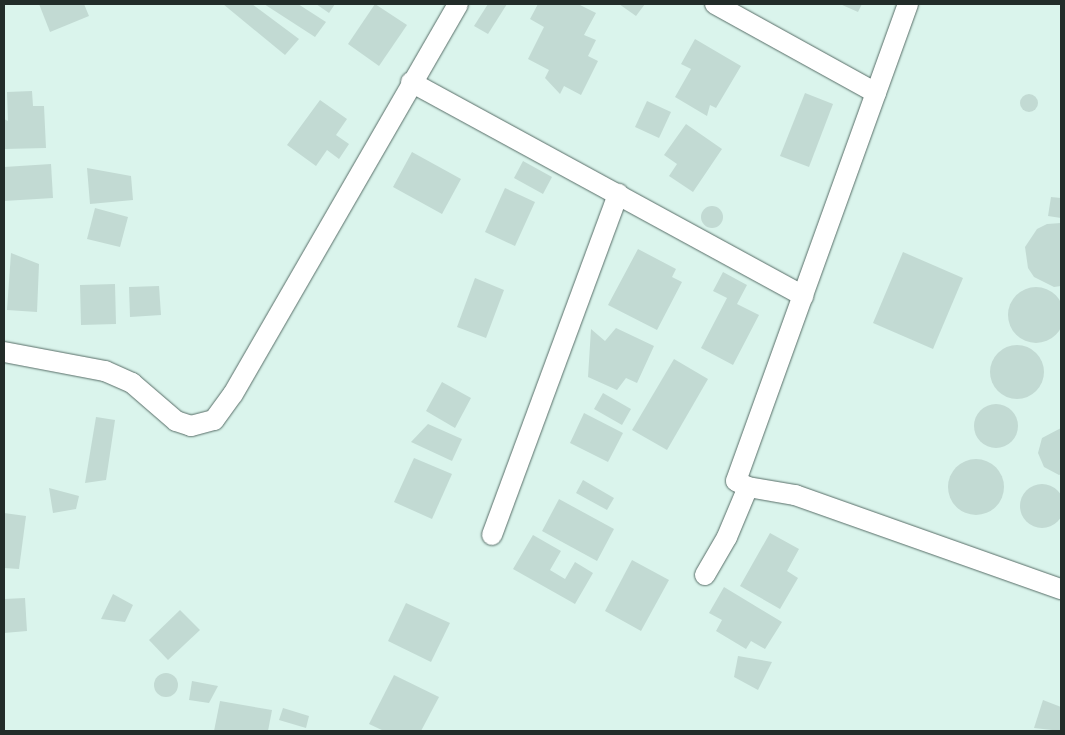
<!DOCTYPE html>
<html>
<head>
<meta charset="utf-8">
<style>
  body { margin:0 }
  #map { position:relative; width:1065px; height:735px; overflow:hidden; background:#daf4ec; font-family:Manrope,sans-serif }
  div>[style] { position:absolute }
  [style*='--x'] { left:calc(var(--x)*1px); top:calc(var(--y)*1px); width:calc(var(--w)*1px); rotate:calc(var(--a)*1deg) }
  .building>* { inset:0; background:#c2dad3 }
  .round { border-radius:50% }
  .roads { filter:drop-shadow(0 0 1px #576d67) drop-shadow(0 0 1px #576d67) }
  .minor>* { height:20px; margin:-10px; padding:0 10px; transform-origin:10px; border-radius:10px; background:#fff }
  span { translate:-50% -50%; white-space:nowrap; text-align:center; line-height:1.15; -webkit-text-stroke:4px #effefa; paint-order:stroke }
  .frame { position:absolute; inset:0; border:5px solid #222c29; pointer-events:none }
</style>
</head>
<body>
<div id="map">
  <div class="building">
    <i style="clip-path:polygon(39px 4px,84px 4px,89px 16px,50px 32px)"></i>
    <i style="clip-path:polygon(223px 4px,252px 4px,299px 39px,285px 55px)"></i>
    <i style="clip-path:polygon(264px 4px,298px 4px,326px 22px,315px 37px)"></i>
    <i style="clip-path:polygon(316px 4px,335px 4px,329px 13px)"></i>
    <i style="clip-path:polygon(375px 4px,407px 25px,379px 66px,348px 44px)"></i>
    <i style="clip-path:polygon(488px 4px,507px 4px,488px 34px,474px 26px)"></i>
    <i style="clip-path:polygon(538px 4px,578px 4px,596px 13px,584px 35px,596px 40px,588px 56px,598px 61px,581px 95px,564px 86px,560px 94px,545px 78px,549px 70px,528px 59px,544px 27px,530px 19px)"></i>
    <i style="clip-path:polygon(619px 4px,645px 4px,636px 16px)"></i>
    <i style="clip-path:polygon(840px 4px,862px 4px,858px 12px)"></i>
    <i style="clip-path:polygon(695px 39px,741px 66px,716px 108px,710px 105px,707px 116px,675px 97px,691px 69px,681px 64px)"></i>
    <i style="clip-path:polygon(32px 91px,33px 106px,44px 106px,46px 148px,4px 149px,4px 119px,8px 121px,7px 92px)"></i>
    <i style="clip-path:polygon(805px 93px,833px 104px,809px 167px,780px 156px)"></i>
    <i class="round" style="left:1020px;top:94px;width:18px;height:18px"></i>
    <i style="clip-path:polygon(320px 100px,347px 119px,336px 135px,349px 144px,339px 159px,327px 150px,316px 166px,287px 145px)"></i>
    <i style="clip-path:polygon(647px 101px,671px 112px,659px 138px,635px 127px)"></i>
    <i style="clip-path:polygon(686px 124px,722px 149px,693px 192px,669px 176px,677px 164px,664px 155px)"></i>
    <i style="clip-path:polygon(412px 152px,461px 179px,442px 214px,393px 187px)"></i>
    <i style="clip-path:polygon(523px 161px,552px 177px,543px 194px,514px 178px)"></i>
    <i style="clip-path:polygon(51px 164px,53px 198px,4px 201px,4px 167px)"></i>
    <i style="clip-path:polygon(87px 168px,131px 176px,133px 200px,90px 204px)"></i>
    <i style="clip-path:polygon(505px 188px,535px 202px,515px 246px,485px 232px)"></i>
    <i style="clip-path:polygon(1051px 197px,1061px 198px,1061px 218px,1048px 216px)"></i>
    <i class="round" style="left:701px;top:206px;width:22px;height:22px"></i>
    <i style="clip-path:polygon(95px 208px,128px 217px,120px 247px,87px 239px)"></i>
    <i style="clip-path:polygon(1061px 223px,1061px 286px,1054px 287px,1034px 277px,1028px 268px,1025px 247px,1037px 229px,1047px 224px)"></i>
    <i style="clip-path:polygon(638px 249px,676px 269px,672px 277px,682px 282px,657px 330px,608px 305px)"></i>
    <i style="clip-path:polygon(903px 252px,963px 278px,933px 349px,873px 323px)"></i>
    <i style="clip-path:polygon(11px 253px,39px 264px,37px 312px,7px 310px)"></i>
    <i style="clip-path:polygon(723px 272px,747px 285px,737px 304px,759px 315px,733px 365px,701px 348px,727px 298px,713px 291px)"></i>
    <i style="clip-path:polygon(475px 278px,504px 290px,486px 338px,457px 327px)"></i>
    <i style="clip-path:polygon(115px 284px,116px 324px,81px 325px,80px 285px)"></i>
    <i style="clip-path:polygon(159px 286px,161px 315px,130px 317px,129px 287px)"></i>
    <i class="round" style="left:1008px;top:287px;width:56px;height:56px"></i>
    <i style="clip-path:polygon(616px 328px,654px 346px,637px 383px,626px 378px,617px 390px,588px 377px,591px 329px,605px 341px)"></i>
    <i class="round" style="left:990px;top:345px;width:54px;height:54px"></i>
    <i style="clip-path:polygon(674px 359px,708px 379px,667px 450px,632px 430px)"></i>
    <i style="clip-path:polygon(442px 382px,471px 398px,455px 428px,426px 411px)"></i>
    <i style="clip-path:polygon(603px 393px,631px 409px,622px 425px,594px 409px)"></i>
    <i class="round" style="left:974px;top:404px;width:44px;height:44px"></i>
    <i style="clip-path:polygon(584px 413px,623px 433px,608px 462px,570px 443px)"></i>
    <i style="clip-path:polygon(96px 417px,115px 420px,106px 480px,85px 483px)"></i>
    <i style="clip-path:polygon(428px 424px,462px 439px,452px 461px,411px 442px)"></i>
    <i style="clip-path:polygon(1061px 428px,1061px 474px,1059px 475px,1044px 467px,1038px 453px,1042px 438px)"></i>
    <i style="clip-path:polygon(414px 458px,452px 474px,432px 519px,394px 502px)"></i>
    <i class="round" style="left:948px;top:459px;width:56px;height:56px"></i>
    <i style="clip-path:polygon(583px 480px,614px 498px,607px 510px,576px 493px)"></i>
    <i class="round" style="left:1020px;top:484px;width:44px;height:44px"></i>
    <i style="clip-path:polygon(49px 488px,79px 496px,76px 509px,53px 513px)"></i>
    <i style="clip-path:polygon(559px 499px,614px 529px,597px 561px,542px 531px)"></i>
    <i style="clip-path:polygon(4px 513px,26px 516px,19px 569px,4px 568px)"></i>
    <i style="clip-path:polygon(770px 533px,799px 549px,787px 571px,798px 578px,780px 609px,740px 586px)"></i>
    <i style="clip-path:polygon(533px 535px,561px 551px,550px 570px,565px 579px,575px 562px,593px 573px,575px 604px,513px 569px)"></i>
    <i style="clip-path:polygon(632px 560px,669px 580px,641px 631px,605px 611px)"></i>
    <i style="clip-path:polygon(724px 587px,782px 622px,765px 649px,751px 641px,746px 649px,716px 631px,722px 620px,709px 613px)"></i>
    <i style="clip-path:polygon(113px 594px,133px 605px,125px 622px,101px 619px)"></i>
    <i style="clip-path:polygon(25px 598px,27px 631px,4px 633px,4px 599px)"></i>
    <i style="clip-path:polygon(406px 603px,450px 623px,431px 662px,388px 641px)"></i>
    <i style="clip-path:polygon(180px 610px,200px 630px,168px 660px,149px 640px)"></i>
    <i style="clip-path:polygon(738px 656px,772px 662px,758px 690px,734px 677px)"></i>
    <i class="round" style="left:154px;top:673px;width:24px;height:24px"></i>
    <i style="clip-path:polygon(394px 675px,439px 697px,421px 731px,384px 731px,369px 724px)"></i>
    <i style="clip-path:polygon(192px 681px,218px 686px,209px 703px,189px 700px)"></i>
    <i style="clip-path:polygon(1043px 700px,1061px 707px,1061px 731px,1034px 728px)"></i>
    <i style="clip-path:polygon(220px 701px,272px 710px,268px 731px,214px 731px)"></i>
    <i style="clip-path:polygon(283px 708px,309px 716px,306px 728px,279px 720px)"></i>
  </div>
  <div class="roads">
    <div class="minor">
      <i style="--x:715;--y:4;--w:184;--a:28.9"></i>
      <i style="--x:908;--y:4;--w:507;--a:109.83"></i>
      <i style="--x:736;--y:481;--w:13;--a:27"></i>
      <i style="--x:748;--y:487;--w:48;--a:9.7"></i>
      <i style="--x:795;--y:495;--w:282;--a:19.5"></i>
      <i style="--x:411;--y:82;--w:447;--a:28.6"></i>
      <i style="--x:4;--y:352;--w:103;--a:10.7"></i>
      <i style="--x:105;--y:371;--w:30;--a:24"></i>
      <i style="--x:132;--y:383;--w:58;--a:40.8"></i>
      <i style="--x:176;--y:421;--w:16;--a:18"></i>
      <i style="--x:191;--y:426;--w:24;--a:-15"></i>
      <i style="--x:214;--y:420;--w:32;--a:-54"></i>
      <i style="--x:233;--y:394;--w:450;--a:-60"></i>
      <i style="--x:492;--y:535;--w:364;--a:-69.7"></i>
      <i style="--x:705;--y:575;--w:44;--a:-59.9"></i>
      <i style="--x:727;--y:537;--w:54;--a:-67.2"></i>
    </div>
  </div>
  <div class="frame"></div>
</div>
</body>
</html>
